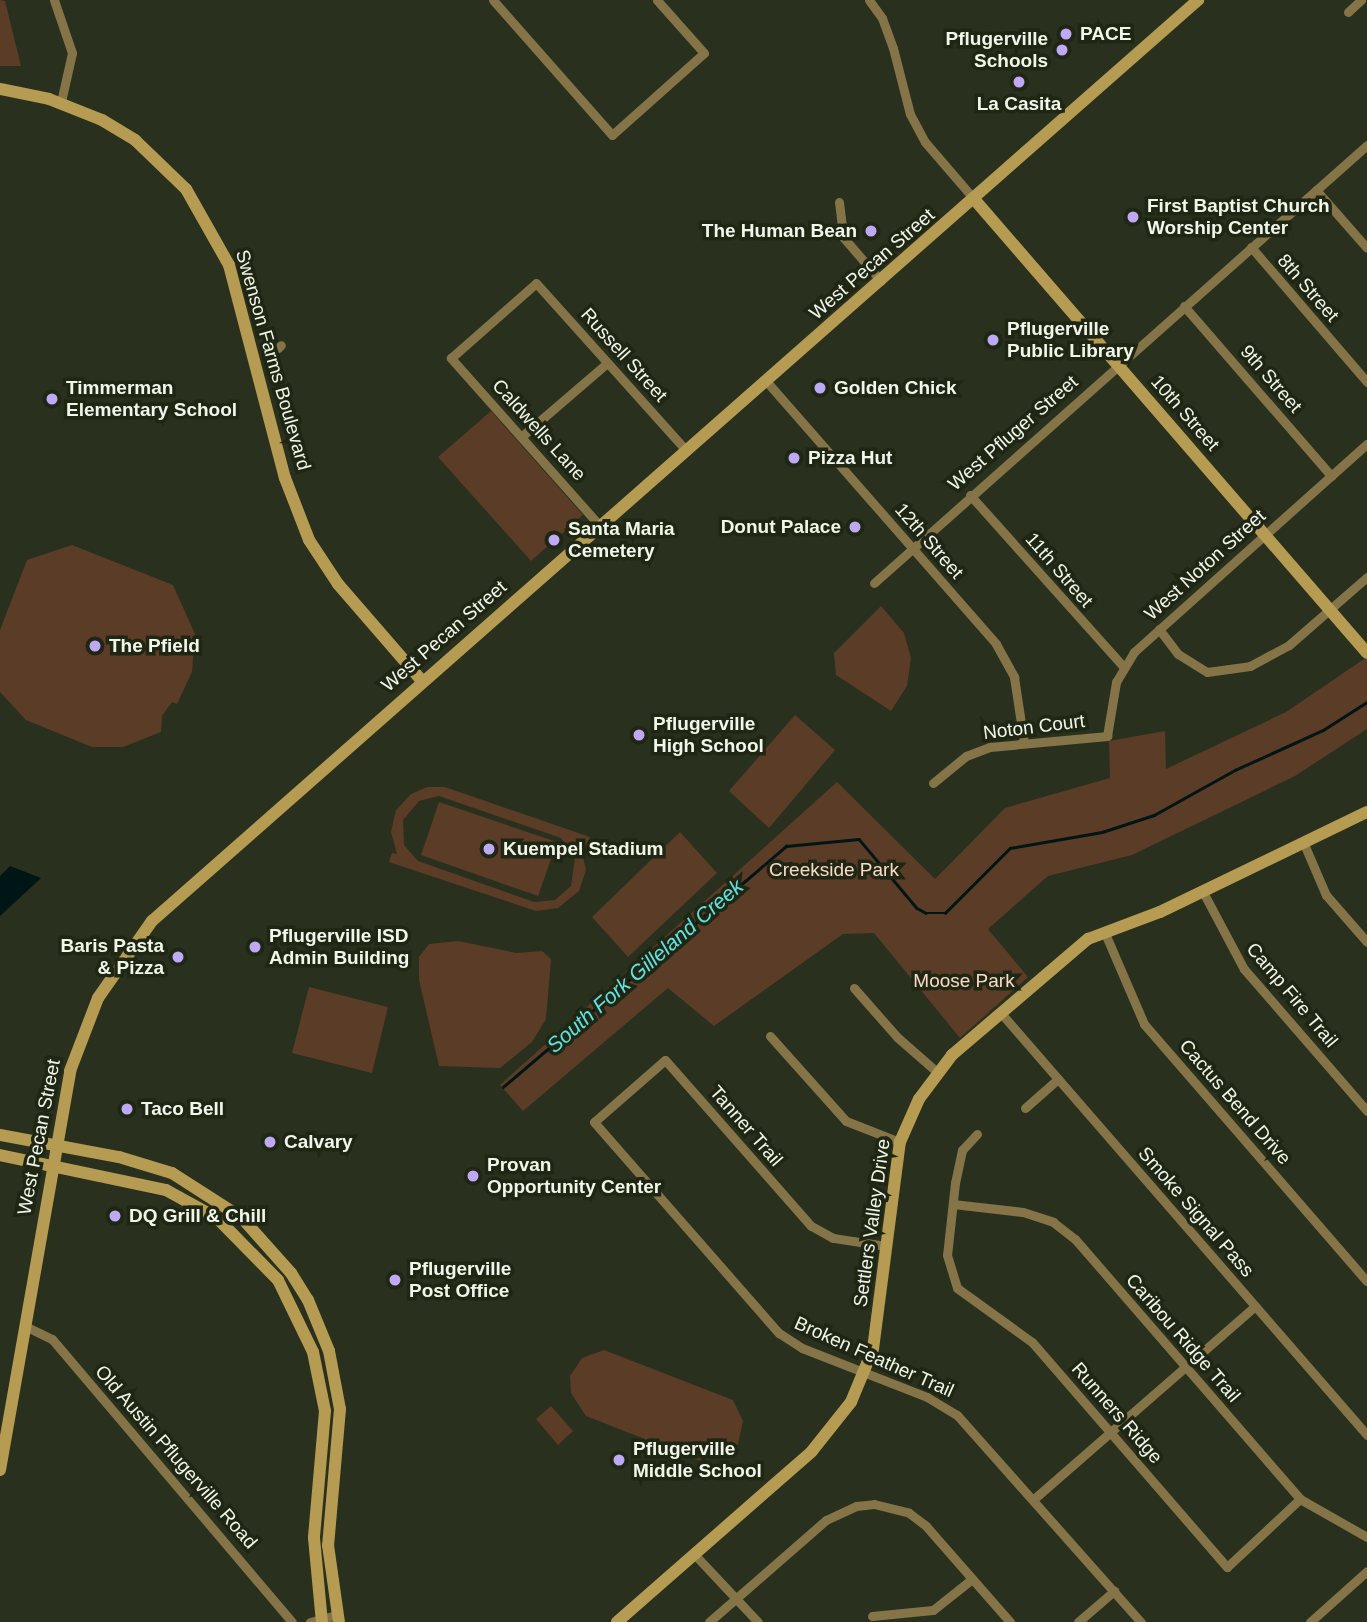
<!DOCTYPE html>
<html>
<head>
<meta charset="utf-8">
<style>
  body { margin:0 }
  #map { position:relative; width:1367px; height:1622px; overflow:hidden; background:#29301d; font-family:Arial,sans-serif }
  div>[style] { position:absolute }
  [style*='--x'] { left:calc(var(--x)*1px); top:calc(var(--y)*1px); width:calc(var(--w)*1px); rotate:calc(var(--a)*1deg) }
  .green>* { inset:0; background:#5b3c26 }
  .water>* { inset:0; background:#001515 }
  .stream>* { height:2.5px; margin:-1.25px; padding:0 1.25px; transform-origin:1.25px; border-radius:1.25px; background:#001515 }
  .street>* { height:9px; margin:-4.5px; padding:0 4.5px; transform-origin:4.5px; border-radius:4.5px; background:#847447 }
  .secondary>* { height:12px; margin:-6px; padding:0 6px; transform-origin:6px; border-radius:6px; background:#b69b52 }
  .dots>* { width:19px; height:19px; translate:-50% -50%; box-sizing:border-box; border:4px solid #1f2613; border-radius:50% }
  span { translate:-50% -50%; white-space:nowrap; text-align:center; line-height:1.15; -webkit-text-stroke:7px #1f2613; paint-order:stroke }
  .poi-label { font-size:19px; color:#f1f6ea; font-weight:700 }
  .left { translate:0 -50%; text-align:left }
  .right { translate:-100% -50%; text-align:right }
  .street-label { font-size:19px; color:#f1f6ea }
  .park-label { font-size:19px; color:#fadac5 }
  .water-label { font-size:21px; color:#61e4e1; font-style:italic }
</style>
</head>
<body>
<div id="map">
  <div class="green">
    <i style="clip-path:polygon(0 0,5px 1px,21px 66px,0 66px)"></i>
    <i style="clip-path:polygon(491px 411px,583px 515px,531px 561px,438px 457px)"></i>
    <i style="clip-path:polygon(72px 545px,173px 585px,195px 634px,192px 672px,177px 704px,172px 702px,162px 716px,161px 732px,123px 747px,92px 747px,26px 720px,0 692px,0 630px,27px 560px)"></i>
    <i style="clip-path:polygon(881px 606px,904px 633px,911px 658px,907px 686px,891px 711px,836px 675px,834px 653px)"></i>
    <i style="clip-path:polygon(1367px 657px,1367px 729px,1295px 776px,1132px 855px,1048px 876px,988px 929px,1028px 977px,960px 1038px,874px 933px,843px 934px,714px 1026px,668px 988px,523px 1111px,500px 1085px,837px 782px,935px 879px,1005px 808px,1110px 778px,1109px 741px,1165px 731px,1166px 769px,1286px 712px)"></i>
    <i style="clip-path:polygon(795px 715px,835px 750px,769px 828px,729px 791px)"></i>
    <i style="clip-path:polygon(evenodd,427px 787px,445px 787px,590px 837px,586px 846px,580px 844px,586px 870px,579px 891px,558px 908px,536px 911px,389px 862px,392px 853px,397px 854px,391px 832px,396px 810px,411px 794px,427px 787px,439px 796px,561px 838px,575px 858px,571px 886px,555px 900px,534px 902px,418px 861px,404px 845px,403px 820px,419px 801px,439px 796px)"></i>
    <i style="clip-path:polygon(439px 802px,557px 842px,538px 896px,421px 855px)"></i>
    <i style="clip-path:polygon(680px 832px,717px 873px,628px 957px,592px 917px)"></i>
    <i style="clip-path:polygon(458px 941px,517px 953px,542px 951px,551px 959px,546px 1019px,532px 1042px,500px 1068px,439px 1066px,419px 980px,419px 957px,429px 944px)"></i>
    <i style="clip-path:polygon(309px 987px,388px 1007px,372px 1073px,292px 1053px)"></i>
    <i style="clip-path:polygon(604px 1350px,733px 1400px,743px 1421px,738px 1444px,726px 1456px,698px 1460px,586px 1416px,571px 1393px,570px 1376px,582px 1358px)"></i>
    <i style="clip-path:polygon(551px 1406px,573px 1431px,558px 1445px,536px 1419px)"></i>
  </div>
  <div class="water">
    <i style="clip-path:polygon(10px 866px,41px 878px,0 916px,0 876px)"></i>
  </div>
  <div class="stream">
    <i style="--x:503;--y:1087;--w:372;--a:-40.4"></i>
    <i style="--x:786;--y:846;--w:73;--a:-5.5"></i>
    <i style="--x:859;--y:839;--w:90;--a:50"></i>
    <i style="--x:917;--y:908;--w:10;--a:29"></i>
    <i style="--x:926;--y:913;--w:19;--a:0"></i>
    <i style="--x:945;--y:913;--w:92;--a:-45"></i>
    <i style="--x:1010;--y:848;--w:93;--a:-9.9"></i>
    <i style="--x:1102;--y:832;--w:55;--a:-18.1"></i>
    <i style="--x:1154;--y:815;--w:93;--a:-29.1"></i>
    <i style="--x:1235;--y:770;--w:97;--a:-24.4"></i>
    <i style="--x:1323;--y:730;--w:52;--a:-32.5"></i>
  </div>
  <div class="street">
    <i style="--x:54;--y:0;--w:56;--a:71.2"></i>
    <i style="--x:72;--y:53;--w:50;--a:102.7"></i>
    <i style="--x:493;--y:0;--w:180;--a:48.6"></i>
    <i style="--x:612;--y:135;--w:123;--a:-41.7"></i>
    <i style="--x:704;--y:53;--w:71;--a:-131.6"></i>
    <i style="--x:869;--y:0;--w:22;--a:54"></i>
    <i style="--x:882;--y:18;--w:32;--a:70"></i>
    <i style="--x:893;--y:48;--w:68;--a:75.6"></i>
    <i style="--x:910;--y:114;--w:32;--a:62"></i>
    <i style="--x:925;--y:142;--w:75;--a:49.3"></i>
    <i style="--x:1348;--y:12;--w:18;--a:-43"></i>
    <i style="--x:1316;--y:190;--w:77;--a:48.7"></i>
    <i style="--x:839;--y:202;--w:35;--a:83"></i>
    <i style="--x:843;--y:237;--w:58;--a:49.2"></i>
    <i style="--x:1251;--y:247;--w:178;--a:49.3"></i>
    <i style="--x:1184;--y:306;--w:225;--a:49.1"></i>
    <i style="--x:278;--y:348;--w:4;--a:-45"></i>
    <i style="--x:767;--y:382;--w:348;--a:48.8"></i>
    <i style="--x:996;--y:644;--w:38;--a:61"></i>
    <i style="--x:1014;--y:677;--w:67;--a:81.4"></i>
    <i style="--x:521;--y:437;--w:113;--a:-40.7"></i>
    <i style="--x:970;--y:495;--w:229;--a:48.2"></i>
    <i style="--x:600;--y:526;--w:225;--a:-131.6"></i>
    <i style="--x:451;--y:358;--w:113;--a:-41.4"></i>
    <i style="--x:536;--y:283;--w:226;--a:48.1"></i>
    <i style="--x:874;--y:583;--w:659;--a:-41.62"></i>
    <i style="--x:1159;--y:629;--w:31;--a:53"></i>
    <i style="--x:1178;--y:654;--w:34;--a:32"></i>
    <i style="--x:1207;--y:672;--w:43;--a:-7.9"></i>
    <i style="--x:1250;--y:666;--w:44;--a:-28.3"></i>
    <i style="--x:1289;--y:645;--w:103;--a:-41.1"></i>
    <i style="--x:933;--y:783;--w:43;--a:-39.3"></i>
    <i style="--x:966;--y:756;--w:26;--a:-21"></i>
    <i style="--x:990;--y:747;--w:118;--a:-5.4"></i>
    <i style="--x:1107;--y:736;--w:55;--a:-80.5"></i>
    <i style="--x:1116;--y:682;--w:35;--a:-59"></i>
    <i style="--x:1134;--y:652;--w:312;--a:-41.8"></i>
    <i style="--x:1304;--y:844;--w:56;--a:66.7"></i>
    <i style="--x:1326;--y:895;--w:62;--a:48.9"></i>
    <i style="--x:1203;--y:892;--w:87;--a:62"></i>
    <i style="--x:1244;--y:969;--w:188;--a:49.1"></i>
    <i style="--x:1104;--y:931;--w:101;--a:66.7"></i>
    <i style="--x:1144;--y:1024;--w:340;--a:49.1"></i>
    <i style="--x:854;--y:988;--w:65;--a:48.7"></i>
    <i style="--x:897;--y:1037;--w:53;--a:41.2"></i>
    <i style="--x:1000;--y:1012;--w:560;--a:49.05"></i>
    <i style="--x:770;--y:1036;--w:114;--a:48.2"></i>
    <i style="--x:846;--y:1121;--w:58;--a:21.3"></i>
    <i style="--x:1025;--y:1108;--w:44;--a:-41.3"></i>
    <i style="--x:977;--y:1134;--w:22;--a:133"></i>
    <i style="--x:962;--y:1150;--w:34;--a:102"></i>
    <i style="--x:955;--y:1183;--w:72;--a:96.3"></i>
    <i style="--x:947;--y:1255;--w:34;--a:73"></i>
    <i style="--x:957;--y:1288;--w:92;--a:35.8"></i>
    <i style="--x:1032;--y:1342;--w:298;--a:49.1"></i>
    <i style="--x:1227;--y:1567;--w:100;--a:-43"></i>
    <i style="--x:953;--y:1204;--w:70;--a:6.5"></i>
    <i style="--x:1023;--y:1212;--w:32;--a:18"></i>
    <i style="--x:1053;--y:1222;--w:28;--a:38"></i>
    <i style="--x:1075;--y:1239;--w:344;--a:49.1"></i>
    <i style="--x:1300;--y:1499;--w:77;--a:29.6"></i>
    <i style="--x:886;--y:1246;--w:54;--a:-171.4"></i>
    <i style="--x:833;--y:1238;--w:25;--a:-151"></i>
    <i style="--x:811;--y:1226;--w:221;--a:-131.3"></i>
    <i style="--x:665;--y:1060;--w:94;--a:138.9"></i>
    <i style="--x:594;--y:1122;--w:281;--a:48.8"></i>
    <i style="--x:779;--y:1333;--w:27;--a:33"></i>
    <i style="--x:802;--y:1348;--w:134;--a:21.4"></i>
    <i style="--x:927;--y:1397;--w:35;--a:31"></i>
    <i style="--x:957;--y:1415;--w:277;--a:48.4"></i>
    <i style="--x:25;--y:1326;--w:30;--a:26"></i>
    <i style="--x:52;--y:1339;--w:371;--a:49.7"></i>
    <i style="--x:1035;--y:1498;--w:292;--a:-41.1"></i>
    <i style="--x:695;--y:1555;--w:92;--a:46.8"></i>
    <i style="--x:872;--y:1616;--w:61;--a:-5.6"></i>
    <i style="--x:933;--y:1610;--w:50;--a:-38.5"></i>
    <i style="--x:310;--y:1622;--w:27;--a:-15"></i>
    <i style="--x:709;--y:1622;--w:155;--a:-41.1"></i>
    <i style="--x:826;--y:1520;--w:33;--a:-25"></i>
    <i style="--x:856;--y:1506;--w:18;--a:-6"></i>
    <i style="--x:874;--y:1504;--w:36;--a:14"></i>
    <i style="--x:909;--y:1513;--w:21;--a:37"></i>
    <i style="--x:926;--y:1526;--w:128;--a:48.8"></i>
    <i style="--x:1078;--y:1622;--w:48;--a:-40.7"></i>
    <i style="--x:1310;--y:1622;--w:76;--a:-41.8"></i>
  </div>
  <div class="secondary">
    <i style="--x:0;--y:89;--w:50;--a:11.5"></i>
    <i style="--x:49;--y:99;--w:57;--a:21.6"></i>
    <i style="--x:102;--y:120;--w:39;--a:31"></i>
    <i style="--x:135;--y:140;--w:71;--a:43.9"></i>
    <i style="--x:186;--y:189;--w:87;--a:60.5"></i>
    <i style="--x:229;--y:265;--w:220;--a:75.3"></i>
    <i style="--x:285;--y:478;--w:66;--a:68.8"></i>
    <i style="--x:309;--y:540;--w:53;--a:56.6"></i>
    <i style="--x:338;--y:584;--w:128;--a:49.1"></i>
    <i style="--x:974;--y:199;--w:600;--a:49.12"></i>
    <i style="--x:0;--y:1135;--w:121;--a:10.5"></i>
    <i style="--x:119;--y:1157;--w:55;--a:16.8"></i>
    <i style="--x:172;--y:1173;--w:83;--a:32.7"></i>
    <i style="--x:242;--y:1218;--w:74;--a:48.3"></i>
    <i style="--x:291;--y:1273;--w:32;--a:58"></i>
    <i style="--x:308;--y:1300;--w:55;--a:67.6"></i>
    <i style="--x:329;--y:1351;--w:59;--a:79.3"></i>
    <i style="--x:340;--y:1409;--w:137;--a:95"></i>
    <i style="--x:328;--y:1545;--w:78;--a:81.9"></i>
    <i style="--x:0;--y:1155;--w:170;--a:11.9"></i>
    <i style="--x:166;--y:1190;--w:58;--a:28.8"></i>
    <i style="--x:217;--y:1218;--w:87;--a:45.5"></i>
    <i style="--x:278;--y:1280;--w:80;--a:64.1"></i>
    <i style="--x:313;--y:1352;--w:60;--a:78.5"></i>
    <i style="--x:325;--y:1411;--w:127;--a:95"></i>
    <i style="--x:314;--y:1538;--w:84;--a:84.6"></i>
    <i style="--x:0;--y:1470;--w:405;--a:-80"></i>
    <i style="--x:70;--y:1071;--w:78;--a:-69"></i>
    <i style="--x:98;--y:998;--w:94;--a:-55"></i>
    <i style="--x:152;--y:921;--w:1394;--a:-41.36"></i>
    <i style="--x:617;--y:1622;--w:259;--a:-41.2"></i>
    <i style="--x:812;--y:1451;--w:63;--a:-51.5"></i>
    <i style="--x:851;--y:1402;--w:57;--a:-67.5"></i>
    <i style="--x:873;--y:1349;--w:209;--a:-82.6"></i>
    <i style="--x:900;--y:1142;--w:47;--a:-66.2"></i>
    <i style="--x:919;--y:1099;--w:55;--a:-53.1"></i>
    <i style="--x:952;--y:1055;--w:179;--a:-40.5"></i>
    <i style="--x:1088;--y:939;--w:77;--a:-20.6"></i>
    <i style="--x:1160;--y:912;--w:230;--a:-25.8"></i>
  </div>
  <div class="dots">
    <i style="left:1066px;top:34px;background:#bea9f5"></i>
    <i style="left:1062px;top:50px;background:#bea9f5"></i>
    <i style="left:1019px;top:82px;background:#bea9f5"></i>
    <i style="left:1133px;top:217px;background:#bea9f5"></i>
    <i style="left:871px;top:231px;background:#bea9f5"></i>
    <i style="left:993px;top:340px;background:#bea9f5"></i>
    <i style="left:820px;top:388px;background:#bea9f5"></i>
    <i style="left:52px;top:399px;background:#bea9f5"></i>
    <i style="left:794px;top:458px;background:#bea9f5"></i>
    <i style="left:855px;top:527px;background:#bea9f5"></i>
    <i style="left:554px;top:540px;background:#bea9f5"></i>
    <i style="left:95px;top:646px;background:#bea9f5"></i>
    <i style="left:639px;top:735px;background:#bea9f5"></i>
    <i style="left:489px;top:849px;background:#bea9f5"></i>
    <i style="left:255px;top:947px;background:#bea9f5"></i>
    <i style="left:178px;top:957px;background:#bea9f5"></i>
    <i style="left:127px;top:1109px;background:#bea9f5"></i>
    <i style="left:270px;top:1142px;background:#bea9f5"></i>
    <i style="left:473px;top:1176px;background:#bea9f5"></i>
    <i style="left:115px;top:1216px;background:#bea9f5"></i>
    <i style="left:395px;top:1280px;background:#bea9f5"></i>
    <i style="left:619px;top:1460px;background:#bea9f5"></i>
  </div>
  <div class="poi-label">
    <span class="left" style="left:1080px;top:34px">PACE</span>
    <span class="right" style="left:1048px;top:50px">Pflugerville<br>Schools</span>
    <span style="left:1019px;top:104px">La Casita</span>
    <span class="left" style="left:1147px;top:217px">First Baptist Church<br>Worship Center</span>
    <span class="right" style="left:857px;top:231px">The Human Bean</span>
    <span class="left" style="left:1007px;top:340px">Pflugerville<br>Public Library</span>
    <span class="left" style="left:66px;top:399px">Timmerman<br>Elementary School</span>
    <span class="left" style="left:834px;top:388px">Golden Chick</span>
    <span class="left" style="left:808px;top:458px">Pizza Hut</span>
    <span class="right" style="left:841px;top:527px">Donut Palace</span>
    <span class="left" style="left:568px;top:540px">Santa Maria<br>Cemetery</span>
    <span class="left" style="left:109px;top:646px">The Pfield</span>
    <span class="left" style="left:653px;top:735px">Pflugerville<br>High School</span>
    <span class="left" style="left:503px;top:849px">Kuempel Stadium</span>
    <span class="left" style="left:269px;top:947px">Pflugerville ISD<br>Admin Building</span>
    <span class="right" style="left:164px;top:957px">Baris Pasta<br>&amp; Pizza</span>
    <span class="left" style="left:141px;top:1109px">Taco Bell</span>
    <span class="left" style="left:284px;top:1142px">Calvary</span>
    <span class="left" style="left:487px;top:1176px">Provan<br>Opportunity Center</span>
    <span class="left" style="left:129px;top:1216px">DQ Grill &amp; Chill</span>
    <span class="left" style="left:409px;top:1280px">Pflugerville<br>Post Office</span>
    <span class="left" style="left:633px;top:1460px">Pflugerville<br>Middle School</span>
  </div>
  <div class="street-label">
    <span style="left:872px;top:264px;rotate:-41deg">West Pecan Street</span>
    <span style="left:1308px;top:288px;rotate:49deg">8th Street</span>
    <span style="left:624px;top:355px;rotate:48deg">Russell Street</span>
    <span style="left:273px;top:360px;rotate:74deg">Swenson Farms Boulevard</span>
    <span style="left:1271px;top:379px;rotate:49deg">9th Street</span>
    <span style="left:1185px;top:413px;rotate:49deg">10th Street</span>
    <span style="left:539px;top:430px;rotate:48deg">Caldwells Lane</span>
    <span style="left:1013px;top:433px;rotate:-41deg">West Pfluger Street</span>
    <span style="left:929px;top:541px;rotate:49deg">12th Street</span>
    <span style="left:1205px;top:565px;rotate:-42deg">West Noton Street</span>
    <span style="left:1059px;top:570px;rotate:49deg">11th Street</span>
    <span style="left:444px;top:636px;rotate:-41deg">West Pecan Street</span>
    <span style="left:1034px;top:727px;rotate:-7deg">Noton Court</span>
    <span style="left:1292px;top:995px;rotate:50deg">Camp Fire Trail</span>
    <span style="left:1235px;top:1102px;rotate:49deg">Cactus Bend Drive</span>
    <span style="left:746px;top:1126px;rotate:49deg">Tanner Trail</span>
    <span style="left:39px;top:1137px;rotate:-79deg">West Pecan Street</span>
    <span style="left:1196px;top:1212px;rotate:49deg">Smoke Signal Pass</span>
    <span style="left:872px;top:1223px;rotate:-82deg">Settlers Valley Drive</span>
    <span style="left:1183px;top:1338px;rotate:49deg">Caribou Ridge Trail</span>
    <span style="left:874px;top:1357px;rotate:24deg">Broken Feather Trail</span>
    <span style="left:1117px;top:1413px;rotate:49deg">Runners Ridge</span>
    <span style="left:176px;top:1457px;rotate:49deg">Old Austin Pflugerville Road</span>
  </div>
  <div class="park-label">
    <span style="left:834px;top:870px">Creekside Park</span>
    <span style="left:964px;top:981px">Moose Park</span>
  </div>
  <div class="water-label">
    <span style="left:645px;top:966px;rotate:-41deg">South Fork Gilleland Creek</span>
  </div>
</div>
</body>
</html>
